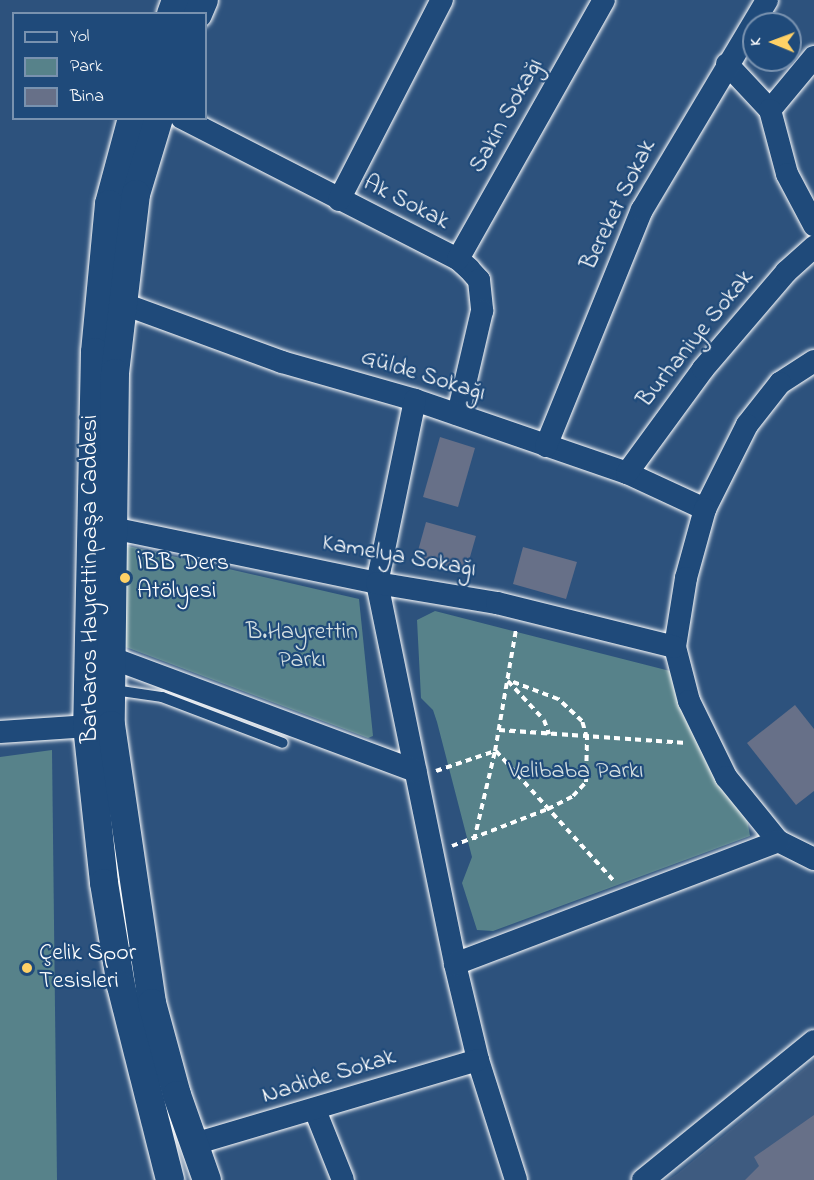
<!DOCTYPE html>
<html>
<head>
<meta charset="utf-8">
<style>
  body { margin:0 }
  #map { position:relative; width:814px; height:1180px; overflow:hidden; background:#2d527d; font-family:"Indie Flower",sans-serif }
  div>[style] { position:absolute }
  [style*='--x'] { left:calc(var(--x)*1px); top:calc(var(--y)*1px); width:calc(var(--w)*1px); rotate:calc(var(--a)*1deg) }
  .built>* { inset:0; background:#3e5b80 }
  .green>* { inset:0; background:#57828a }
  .building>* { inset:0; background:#677088 }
  .path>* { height:4px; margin-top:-2px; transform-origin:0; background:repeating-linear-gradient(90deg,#fff 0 6px,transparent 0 10.5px) }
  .roads { filter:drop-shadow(0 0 2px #fff) drop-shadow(0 0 2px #fff) }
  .service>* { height:10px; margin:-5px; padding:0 5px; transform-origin:5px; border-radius:5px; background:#1f4a7a }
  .minor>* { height:22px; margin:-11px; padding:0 11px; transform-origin:11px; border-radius:11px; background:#1f4a7a }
  .tertiary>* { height:28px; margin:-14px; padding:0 14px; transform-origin:14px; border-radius:14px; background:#1f4a7a }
  .dots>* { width:16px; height:16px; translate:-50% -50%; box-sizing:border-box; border:3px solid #1f4a7a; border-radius:50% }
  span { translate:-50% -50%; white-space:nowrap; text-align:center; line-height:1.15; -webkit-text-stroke:4.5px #1f4a7a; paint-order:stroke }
  .street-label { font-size:24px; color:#fff }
  .poi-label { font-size:24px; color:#fff }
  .left { translate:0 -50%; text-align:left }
  .park-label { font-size:24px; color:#d5e0e2 }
  .legend { position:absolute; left:12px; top:12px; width:195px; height:108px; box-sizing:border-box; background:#1f4a7a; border:2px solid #7992af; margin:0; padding:8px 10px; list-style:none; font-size:18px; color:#fff }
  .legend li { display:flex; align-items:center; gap:12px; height:30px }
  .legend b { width:30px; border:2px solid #7992af }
  .north { position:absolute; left:742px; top:12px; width:60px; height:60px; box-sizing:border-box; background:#1f4a7a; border:2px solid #7992af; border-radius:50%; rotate:271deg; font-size:16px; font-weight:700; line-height:24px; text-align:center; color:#fff }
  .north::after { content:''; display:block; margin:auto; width:21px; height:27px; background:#ffd166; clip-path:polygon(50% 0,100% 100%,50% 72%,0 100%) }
</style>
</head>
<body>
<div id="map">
  <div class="built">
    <i style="clip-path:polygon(814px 1061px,814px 1180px,668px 1180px,677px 1174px)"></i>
  </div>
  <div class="green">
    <i style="clip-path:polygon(124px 545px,359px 599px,373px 736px,368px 738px,123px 646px)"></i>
    <i style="clip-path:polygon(435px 611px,670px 671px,747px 818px,750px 836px,493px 931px,477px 930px,462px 883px,472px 857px,437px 722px,433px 710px,421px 698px,417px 620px)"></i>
    <i style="clip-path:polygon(52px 750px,57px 1180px,0 1180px,0 757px)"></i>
  </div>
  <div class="building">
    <i style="clip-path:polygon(440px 437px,475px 448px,458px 507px,423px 497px)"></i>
    <i style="clip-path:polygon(426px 522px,476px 536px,466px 571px,416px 558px)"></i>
    <i style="clip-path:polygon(523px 547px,577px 562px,566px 599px,513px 584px)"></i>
    <i style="clip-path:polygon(795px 705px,814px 729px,814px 791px,796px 805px,747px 743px)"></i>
    <i style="clip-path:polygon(814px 1115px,814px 1180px,745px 1180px,759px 1166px,754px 1157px)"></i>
  </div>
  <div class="path">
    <i style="--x:508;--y:681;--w:53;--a:47.3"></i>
    <i style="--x:544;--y:720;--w:15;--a:70"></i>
    <i style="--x:499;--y:730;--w:188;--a:4"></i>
    <i style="--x:496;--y:751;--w:176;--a:47.8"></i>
    <i style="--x:436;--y:771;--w:62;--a:-18.7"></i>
    <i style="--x:474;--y:840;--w:91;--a:-76.7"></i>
    <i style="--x:495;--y:751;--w:123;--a:-80.2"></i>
    <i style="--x:452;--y:846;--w:103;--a:-21.1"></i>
    <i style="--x:548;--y:809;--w:28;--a:-27"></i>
    <i style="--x:573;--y:796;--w:19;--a:-47"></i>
    <i style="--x:586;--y:782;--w:44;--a:-88.7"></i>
    <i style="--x:587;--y:738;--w:18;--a:-106"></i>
    <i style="--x:582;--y:721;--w:33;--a:-137"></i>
    <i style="--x:558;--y:699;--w:53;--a:-159.2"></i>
  </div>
  <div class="roads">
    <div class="service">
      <i style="--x:114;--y:690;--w:49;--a:8.3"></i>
      <i style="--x:162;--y:697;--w:129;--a:20.8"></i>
    </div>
    <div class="minor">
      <i style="--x:727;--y:64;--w:63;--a:46.9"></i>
      <i style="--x:770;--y:110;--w:69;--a:-50.3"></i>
      <i style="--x:770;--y:110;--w:66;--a:75.1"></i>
      <i style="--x:787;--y:174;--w:58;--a:62.1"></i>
      <i style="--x:182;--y:118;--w:310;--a:27.1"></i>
      <i style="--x:458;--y:259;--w:15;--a:42"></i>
      <i style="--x:469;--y:269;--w:15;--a:48"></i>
      <i style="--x:479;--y:280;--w:31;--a:84"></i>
      <i style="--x:482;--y:311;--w:106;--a:103.1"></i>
      <i style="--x:339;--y:200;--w:225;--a:-62.8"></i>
      <i style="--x:458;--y:259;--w:297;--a:-60.6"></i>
      <i style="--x:121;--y:303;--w:171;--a:20.1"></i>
      <i style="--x:282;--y:362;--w:138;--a:15.9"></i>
      <i style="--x:415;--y:400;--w:224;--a:19"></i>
      <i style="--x:627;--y:473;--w:86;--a:24.8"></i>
      <i style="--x:814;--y:361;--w:40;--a:147.1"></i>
      <i style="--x:780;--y:383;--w:53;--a:128.2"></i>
      <i style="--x:747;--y:425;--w:94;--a:116.6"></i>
      <i style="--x:705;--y:509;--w:72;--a:105.4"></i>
      <i style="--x:686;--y:578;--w:70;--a:99.1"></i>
      <i style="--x:675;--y:647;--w:56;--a:75.5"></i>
      <i style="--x:689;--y:701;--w:85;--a:64"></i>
      <i style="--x:726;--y:777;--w:82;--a:50.9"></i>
      <i style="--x:778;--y:841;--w:40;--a:26.6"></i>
      <i style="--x:415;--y:400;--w:187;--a:101.7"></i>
      <i style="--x:377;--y:583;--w:389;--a:78.4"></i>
      <i style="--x:455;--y:964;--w:99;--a:76.5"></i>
      <i style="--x:478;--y:1060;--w:126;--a:72.4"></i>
      <i style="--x:546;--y:446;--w:255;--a:-67.9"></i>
      <i style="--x:642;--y:210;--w:244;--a:-59.2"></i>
      <i style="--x:627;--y:473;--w:129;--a:-53.8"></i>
      <i style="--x:703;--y:369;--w:128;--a:-49.4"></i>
      <i style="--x:786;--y:272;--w:38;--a:-42"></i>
      <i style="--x:112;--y:528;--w:271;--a:11.7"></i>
      <i style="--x:377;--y:583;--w:122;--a:9.5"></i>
      <i style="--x:497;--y:603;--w:183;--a:13.9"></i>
      <i style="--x:109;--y:657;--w:327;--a:20.4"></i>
      <i style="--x:0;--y:732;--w:104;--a:-3.9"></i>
      <i style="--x:455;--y:964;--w:346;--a:-20.8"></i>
      <i style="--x:315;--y:1110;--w:75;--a:68.2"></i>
      <i style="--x:194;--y:1144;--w:296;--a:-16.5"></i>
      <i style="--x:643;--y:1180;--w:220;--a:-39.1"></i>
    </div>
    <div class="tertiary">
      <i style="--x:171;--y:14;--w:15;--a:-70"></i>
      <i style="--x:198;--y:14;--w:15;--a:-67"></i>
      <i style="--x:132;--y:118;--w:89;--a:105"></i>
      <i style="--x:109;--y:204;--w:149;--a:95.4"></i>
      <i style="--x:95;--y:352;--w:374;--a:91.2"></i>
      <i style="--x:87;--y:726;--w:158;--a:83.8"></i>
      <i style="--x:104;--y:883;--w:104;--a:80.6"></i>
      <i style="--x:121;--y:986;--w:200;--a:75.8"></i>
      <i style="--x:159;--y:118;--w:79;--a:106.8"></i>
      <i style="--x:136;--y:194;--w:180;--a:96.7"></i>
      <i style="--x:115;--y:373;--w:352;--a:90.7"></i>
      <i style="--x:111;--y:725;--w:281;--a:81.6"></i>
      <i style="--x:152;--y:1003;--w:95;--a:74.8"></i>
      <i style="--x:177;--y:1095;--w:90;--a:70.6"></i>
    </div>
  </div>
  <div class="dots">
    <i style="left:125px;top:578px;background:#ffd166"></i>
    <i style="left:27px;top:968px;background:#ffd166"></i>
  </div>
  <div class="street-label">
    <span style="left:507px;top:116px;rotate:-61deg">Sakin Sokağı</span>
    <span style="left:406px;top:203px;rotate:27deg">Ak Sokak</span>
    <span style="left:619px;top:205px;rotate:-64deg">Bereket Sokak</span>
    <span style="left:696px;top:339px;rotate:-51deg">Burhaniye Sokak</span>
    <span style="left:423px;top:376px;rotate:17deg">Gülde Sokağı</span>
    <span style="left:399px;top:557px;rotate:10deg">Kamelya Sokağı</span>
    <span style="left:91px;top:579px;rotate:-90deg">Barbaros Hayrettinpaşa Caddesi</span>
    <span style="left:329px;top:1077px;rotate:-17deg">Nadide Sokak</span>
  </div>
  <div class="poi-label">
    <span class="left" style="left:137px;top:578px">İBB Ders<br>Atölyesi</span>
    <span class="left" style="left:39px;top:968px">Çelik Spor<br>Tesisleri</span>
  </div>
  <div class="park-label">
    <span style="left:302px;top:647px">B.Hayrettin<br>Parkı</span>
    <span style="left:576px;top:772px">Velibaba Parkı</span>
  </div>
  <ul class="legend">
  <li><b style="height:8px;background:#1f4a7a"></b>Yol</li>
  <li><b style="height:16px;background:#57828a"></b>Park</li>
  <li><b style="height:16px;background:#677088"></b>Bina</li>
  </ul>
  <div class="north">K</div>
</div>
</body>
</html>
